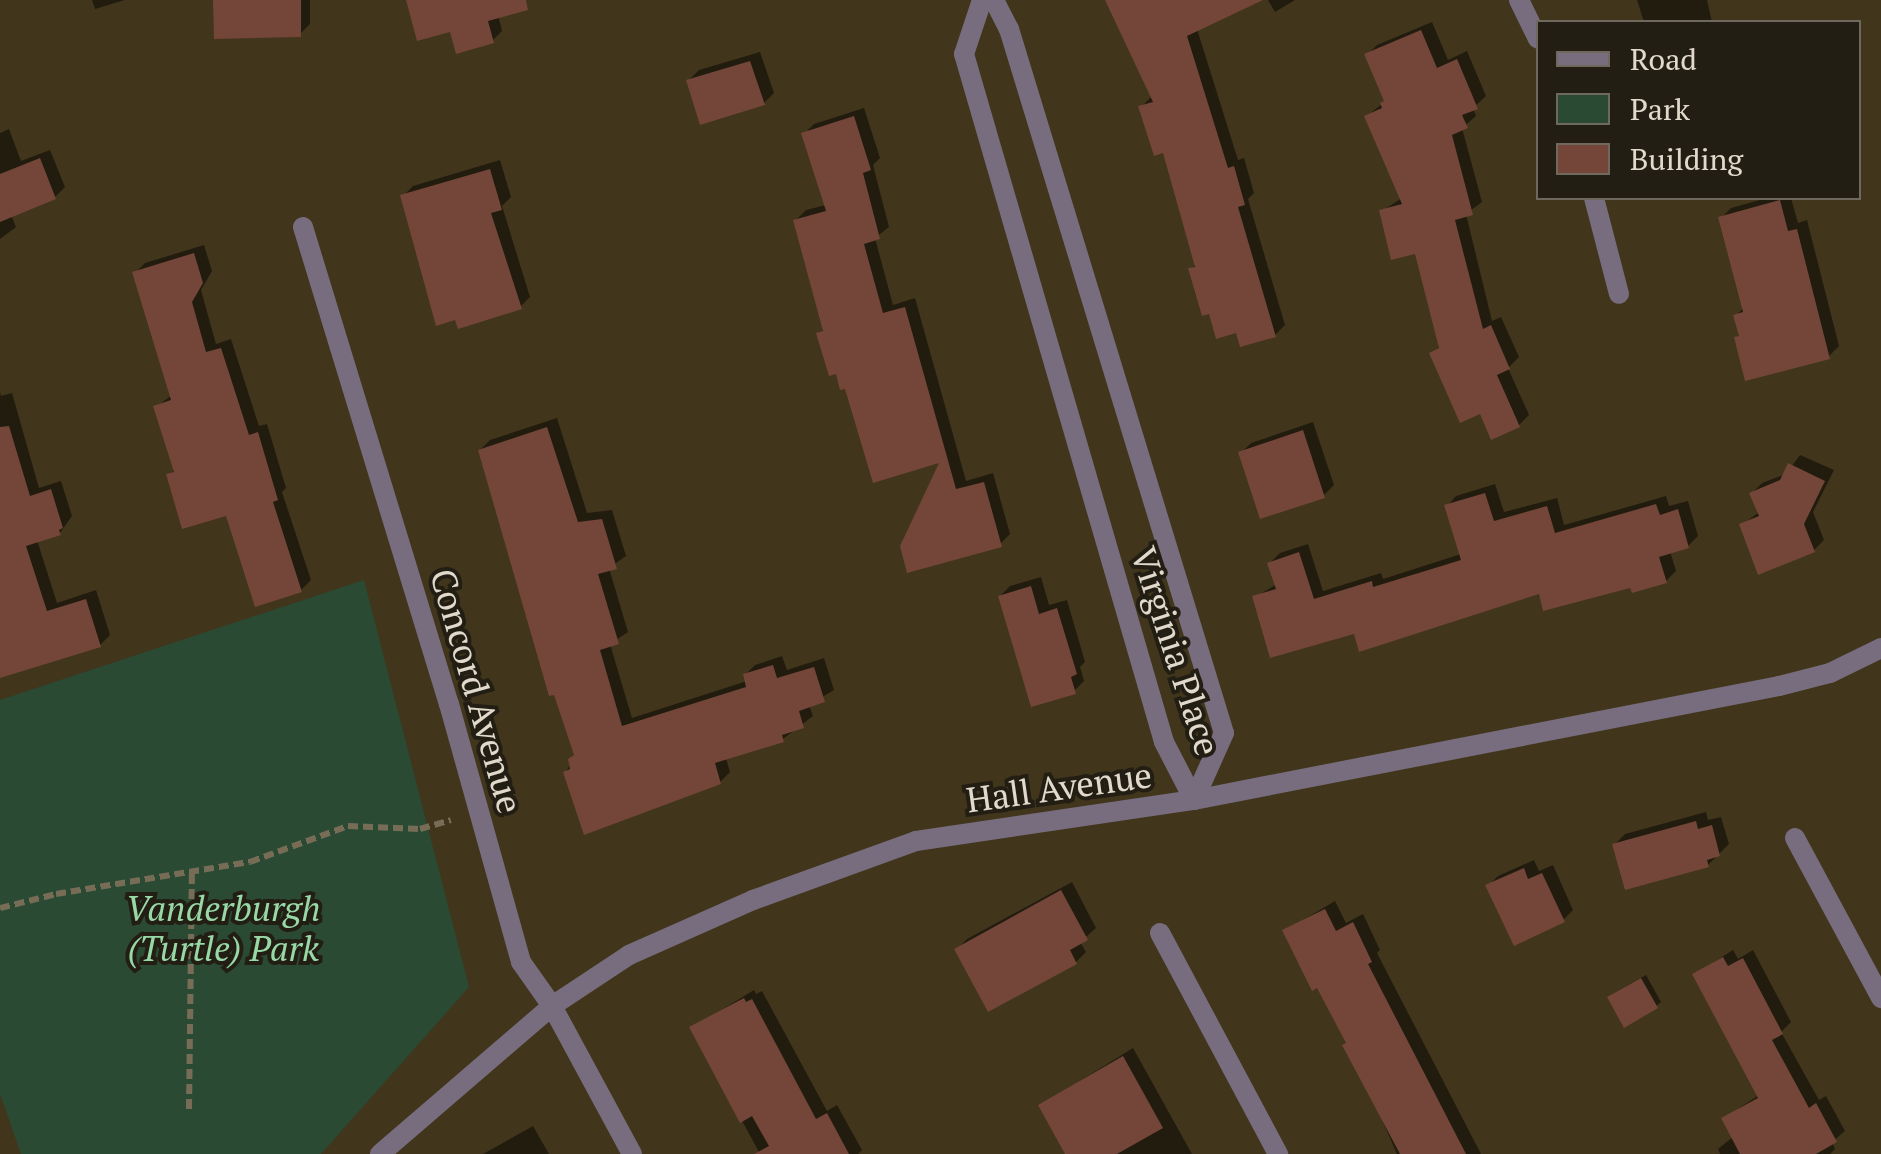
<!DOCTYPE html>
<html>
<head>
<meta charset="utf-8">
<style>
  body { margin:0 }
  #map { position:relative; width:1881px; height:1154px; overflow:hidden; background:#41351c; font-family:"PT Serif",serif }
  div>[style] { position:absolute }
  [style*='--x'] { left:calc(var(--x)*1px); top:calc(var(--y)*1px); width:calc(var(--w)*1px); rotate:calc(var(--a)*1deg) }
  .green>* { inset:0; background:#2b4a33 }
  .shadow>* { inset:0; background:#0007 }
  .building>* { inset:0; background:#734639 }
  .path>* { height:6px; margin-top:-3px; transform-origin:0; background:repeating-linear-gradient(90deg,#776d57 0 10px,transparent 0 15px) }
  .street>* { height:20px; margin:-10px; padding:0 10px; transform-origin:10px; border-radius:10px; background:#786d7e }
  span { translate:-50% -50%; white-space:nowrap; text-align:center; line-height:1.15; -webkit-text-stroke:8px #231e13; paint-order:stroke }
  .street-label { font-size:35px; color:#e1dacc }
  .park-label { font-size:35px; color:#97d8a6; font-style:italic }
  .legend { position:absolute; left:1536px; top:20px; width:325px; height:180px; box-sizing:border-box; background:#231e13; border:2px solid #6f695d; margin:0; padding:12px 18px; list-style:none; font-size:30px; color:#e1dacc }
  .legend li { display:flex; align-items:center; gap:20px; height:50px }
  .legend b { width:50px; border:2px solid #6f695d }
</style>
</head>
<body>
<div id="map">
  <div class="green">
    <i style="clip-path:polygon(364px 580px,469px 987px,321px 1154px,21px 1154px,0 1094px,0 700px)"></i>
  </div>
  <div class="shadow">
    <i style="clip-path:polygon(92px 0,125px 0,95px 9px)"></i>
    <i style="clip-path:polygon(215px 0,310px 0,310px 24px,300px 34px)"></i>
    <i style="clip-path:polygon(408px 0,516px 0,498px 14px,502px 31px,492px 41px)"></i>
    <i style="clip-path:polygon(1114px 0,1230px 0,1197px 29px,1238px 160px,1244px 158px,1254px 193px,1248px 199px,1285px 325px,1275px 335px,1238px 330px,1191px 269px,1196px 264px,1165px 150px,1141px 107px,1151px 97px)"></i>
    <i style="clip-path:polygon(1268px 0,1295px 0,1275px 12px)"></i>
    <i style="clip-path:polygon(1637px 0,1707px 0,1712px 22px,1644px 22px)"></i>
    <i style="clip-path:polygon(1432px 22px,1448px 60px,1467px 51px,1486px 96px,1473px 108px,1476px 116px,1462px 128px,1482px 202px,1466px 214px,1492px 321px,1501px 317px,1519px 357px,1508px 368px,1529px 415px,1519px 425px,1481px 411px,1432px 354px,1441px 345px,1417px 251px,1382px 211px,1402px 198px,1367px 116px,1387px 100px,1367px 55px,1377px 45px)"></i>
    <i style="clip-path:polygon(760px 52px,774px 93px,764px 103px,689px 80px,699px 70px)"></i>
    <i style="clip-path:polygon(864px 108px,880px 158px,873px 165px,889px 227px,875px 238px,893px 305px,915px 298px,966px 481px,993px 473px,1010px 534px,1000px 544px,909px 570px,943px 459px,847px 385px,819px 334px,825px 328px,796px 220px,806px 210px,826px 205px,804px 134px,814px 124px)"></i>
    <i style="clip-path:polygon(9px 129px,21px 161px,50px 150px,65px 187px,55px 197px,11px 215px,16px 227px,0 239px,0 133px)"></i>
    <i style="clip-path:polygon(500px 160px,511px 197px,502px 206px,530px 297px,520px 307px,403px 196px,413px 186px)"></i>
    <i style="clip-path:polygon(1767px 198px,1791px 198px,1798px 223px,1807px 220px,1839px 346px,1829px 356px,1736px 338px,1741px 334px,1736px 316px,1744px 307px,1721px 218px,1731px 208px)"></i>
    <i style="clip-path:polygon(204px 245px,212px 271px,201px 290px,216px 344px,231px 339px,259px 426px,267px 424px,286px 488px,282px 492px,311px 580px,301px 590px,228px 513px,169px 475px,176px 469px,156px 407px,172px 395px,135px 273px,145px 263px)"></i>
    <i style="clip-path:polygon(0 392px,1px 396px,12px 393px,39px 488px,61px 481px,72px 516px,60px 533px,37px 540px,57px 603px,96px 590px,110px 635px,100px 645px,0 675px)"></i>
    <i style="clip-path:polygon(557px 418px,587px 513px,612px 510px,626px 556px,609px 568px,628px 632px,610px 644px,632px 718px,747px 681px,745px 675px,755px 665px,782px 656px,787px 670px,824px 658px,834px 690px,809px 705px,813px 716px,783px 739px,726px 758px,730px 772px,720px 782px,566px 772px,576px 754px,480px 450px,490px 440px)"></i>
    <i style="clip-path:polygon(1313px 422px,1334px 485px,1324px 495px,1241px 453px,1251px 443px)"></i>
    <i style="clip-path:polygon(1800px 455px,1834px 470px,1813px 512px,1824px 540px,1814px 550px,1742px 525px,1759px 512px,1752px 493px,1762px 483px,1786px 474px)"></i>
    <i style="clip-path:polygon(1495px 484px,1504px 512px,1557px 498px,1564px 525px,1666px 496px,1669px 506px,1688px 501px,1698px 536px,1688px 546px,1670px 551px,1676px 571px,1666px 581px,1541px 591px,1355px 631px,1255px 597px,1277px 584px,1270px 563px,1280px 553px,1308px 544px,1323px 591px,1381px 573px,1383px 579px,1461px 554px,1447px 506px,1456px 496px)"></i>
    <i style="clip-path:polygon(1041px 577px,1049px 605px,1067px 600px,1085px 662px,1080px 667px,1084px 681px,1074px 691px,1000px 596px,1010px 586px)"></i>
    <i style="clip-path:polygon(1706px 812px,1708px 820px,1721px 817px,1729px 844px,1708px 865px,1615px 844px,1625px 834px)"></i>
    <i style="clip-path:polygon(1534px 860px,1539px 871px,1553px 865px,1573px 910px,1563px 920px,1488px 886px,1498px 876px)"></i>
    <i style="clip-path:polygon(1072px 882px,1096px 928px,1080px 942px,1086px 952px,1076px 962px,957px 949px,967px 939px)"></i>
    <i style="clip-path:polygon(1335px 901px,1346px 923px,1363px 914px,1380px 950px,1377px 953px,1481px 1154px,1397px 1154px,1348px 1042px,1285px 931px)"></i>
    <i style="clip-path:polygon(1733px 950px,1738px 959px,1753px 950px,1791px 1022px,1781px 1032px,1819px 1100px,1826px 1096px,1845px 1131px,1832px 1142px,1835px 1149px,1830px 1154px,1720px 1154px,1718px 1149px,1734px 1136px,1724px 1118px,1759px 1095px,1695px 974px)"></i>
    <i style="clip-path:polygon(1646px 975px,1661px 1002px,1656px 1006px,1614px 993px)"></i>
    <i style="clip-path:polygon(754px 990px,756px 994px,762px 991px,827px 1111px,837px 1105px,862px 1150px,858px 1154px,760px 1154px,692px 1028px)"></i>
    <i style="clip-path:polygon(1133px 1048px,1192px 1154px,1068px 1154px,1041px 1105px)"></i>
    <i style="clip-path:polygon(533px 1126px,549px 1154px,483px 1154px)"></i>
  </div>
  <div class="building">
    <i style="clip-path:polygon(213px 0,301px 0,301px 37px,214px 39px)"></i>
    <i style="clip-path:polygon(406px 0,526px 0,528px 10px,488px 21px,494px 43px,456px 54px,450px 32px,417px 41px)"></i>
    <i style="clip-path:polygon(1105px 0,1263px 0,1187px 36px,1228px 168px,1234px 166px,1245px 205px,1238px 207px,1276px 337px,1240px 347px,1236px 333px,1216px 339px,1209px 314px,1202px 316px,1188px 268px,1195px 267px,1163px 153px,1154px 156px,1138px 106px,1153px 102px)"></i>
    <i style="clip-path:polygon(1421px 30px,1437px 68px,1457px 59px,1478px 109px,1462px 115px,1468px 128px,1452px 135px,1473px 215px,1455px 220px,1483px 329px,1491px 325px,1510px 369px,1497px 375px,1520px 427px,1491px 440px,1480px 414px,1460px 423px,1429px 353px,1439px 348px,1415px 254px,1391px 260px,1379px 210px,1402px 204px,1364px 116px,1382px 108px,1380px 103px,1384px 101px,1364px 54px)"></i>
    <i style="clip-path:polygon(750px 61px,765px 105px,700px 125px,686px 80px)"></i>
    <i style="clip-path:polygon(854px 116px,871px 170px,863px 173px,880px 239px,864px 244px,883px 313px,905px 307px,956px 489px,984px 482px,1002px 547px,907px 573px,900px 546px,939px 463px,873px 483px,845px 389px,840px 390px,836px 374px,829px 376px,816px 333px,823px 331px,793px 220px,826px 211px,801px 133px)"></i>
    <i style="clip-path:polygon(40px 158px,56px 199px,0 222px,0 174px)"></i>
    <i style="clip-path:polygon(490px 169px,502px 210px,491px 213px,522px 309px,458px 329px,455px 320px,436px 326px,400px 195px)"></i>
    <i style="clip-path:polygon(1780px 200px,1788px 231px,1797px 229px,1830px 359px,1745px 381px,1734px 337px,1739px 336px,1733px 315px,1743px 312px,1718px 217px)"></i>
    <i style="clip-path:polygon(194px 253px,203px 283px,192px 302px,206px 352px,221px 348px,249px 435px,258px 432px,278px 500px,273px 502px,302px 592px,255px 607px,226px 516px,182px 529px,166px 474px,174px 472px,153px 406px,171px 400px,132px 272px)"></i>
    <i style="clip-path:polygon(9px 426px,30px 496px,51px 489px,63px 528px,59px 530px,61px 535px,26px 546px,47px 611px,86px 599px,101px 647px,0 678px,0 427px)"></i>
    <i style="clip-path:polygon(547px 427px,578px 522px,602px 519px,617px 569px,598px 574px,619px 644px,600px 650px,622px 726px,746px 687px,743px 674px,773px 665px,777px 678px,814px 667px,825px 702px,799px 711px,804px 728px,782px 735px,784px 742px,715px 763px,721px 784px,584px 835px,563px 772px,570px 769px,568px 759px,574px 755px,554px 695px,549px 696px,478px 450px)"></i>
    <i style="clip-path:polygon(1303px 430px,1325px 498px,1260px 519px,1238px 452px)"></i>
    <i style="clip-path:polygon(1788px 463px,1825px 481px,1804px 524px,1815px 552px,1758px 575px,1739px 524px,1759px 516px,1749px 493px,1780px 480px)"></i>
    <i style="clip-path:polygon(1485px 493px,1494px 521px,1547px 506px,1555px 533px,1656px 504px,1660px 515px,1678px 509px,1689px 548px,1659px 557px,1667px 583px,1632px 593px,1630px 588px,1543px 611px,1539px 594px,1359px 652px,1354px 634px,1270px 658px,1252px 596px,1276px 589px,1267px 563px,1299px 552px,1314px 599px,1372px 581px,1373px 587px,1461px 560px,1444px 505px)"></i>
    <i style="clip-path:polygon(1031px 586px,1039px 614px,1057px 608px,1077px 674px,1071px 677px,1076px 694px,1031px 707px,998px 596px)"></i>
    <i style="clip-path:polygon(1696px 821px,1698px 829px,1712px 825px,1720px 856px,1707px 860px,1709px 867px,1625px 890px,1612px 844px)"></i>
    <i style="clip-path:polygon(1524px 868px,1528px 879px,1542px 873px,1565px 922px,1514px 946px,1485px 885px)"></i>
    <i style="clip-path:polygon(1061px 890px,1088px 940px,1070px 950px,1077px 964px,988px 1012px,954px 949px)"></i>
    <i style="clip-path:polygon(1325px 909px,1336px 931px,1353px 922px,1372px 962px,1368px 964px,1466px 1154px,1400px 1154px,1342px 1045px,1346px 1043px,1317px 988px,1312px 991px,1282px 930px)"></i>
    <i style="clip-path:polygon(1723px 957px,1728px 966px,1743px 958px,1783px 1034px,1772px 1040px,1809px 1108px,1816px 1103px,1837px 1142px,1816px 1154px,1740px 1154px,1721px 1118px,1758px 1098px,1692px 974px)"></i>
    <i style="clip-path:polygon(1641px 978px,1658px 1008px,1624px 1028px,1607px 997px)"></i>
    <i style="clip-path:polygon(744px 998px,746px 1002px,752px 999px,816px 1119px,827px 1113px,849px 1154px,754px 1154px,769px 1146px,752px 1116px,740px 1123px,689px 1027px)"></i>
    <i style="clip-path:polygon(1123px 1056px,1163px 1128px,1117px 1154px,1065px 1154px,1038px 1105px)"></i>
  </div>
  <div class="path">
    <i style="--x:0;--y:908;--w:58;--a:-14"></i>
    <i style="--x:56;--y:894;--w:197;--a:-9.4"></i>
    <i style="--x:250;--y:862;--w:104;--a:-20.2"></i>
    <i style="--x:348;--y:826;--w:72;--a:2.4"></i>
    <i style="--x:420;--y:829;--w:32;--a:-16"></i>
    <i style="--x:189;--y:1109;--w:238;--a:-89.3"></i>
  </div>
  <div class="street">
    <i style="--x:982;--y:0;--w:57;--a:108.4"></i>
    <i style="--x:964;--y:54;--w:716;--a:73.79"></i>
    <i style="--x:1164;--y:742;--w:65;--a:62.7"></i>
    <i style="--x:994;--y:0;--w:33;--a:63"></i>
    <i style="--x:1009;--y:29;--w:736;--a:73.02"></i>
    <i style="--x:1224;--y:733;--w:73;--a:114.1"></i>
    <i style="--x:1519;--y:0;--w:43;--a:64"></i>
    <i style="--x:1594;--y:198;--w:99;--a:75.4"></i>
    <i style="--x:303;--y:227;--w:499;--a:73"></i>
    <i style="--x:449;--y:704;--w:268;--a:74.4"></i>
    <i style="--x:521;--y:962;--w:54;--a:54.8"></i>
    <i style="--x:552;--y:1006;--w:168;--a:61.6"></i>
    <i style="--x:1795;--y:838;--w:182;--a:61.7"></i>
    <i style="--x:1160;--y:933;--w:251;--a:61.9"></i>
    <i style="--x:380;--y:1154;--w:227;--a:-40.7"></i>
    <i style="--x:552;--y:1006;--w:92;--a:-33.5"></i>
    <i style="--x:629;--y:955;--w:136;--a:-23.9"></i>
    <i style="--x:753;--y:900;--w:173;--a:-19.9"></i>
    <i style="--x:916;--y:841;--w:281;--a:-8.4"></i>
    <i style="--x:1194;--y:800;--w:596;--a:-11.03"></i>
    <i style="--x:1779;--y:686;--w:53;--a:-14.3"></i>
    <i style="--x:1830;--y:673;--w:57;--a:-26.1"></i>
  </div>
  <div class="street-label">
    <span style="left:1176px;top:651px;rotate:72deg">Virginia Place</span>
    <span style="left:477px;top:691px;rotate:74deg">Concord Avenue</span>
    <span style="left:1059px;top:787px;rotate:-8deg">Hall Avenue</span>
  </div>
  <div class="park-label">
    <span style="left:223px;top:928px">Vanderburgh<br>(Turtle) Park</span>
  </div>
  <ul class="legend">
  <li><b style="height:12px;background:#786d7e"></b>Road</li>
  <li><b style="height:28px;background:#2b4a33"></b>Park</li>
  <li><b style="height:28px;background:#734639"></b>Building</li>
  </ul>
</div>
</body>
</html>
